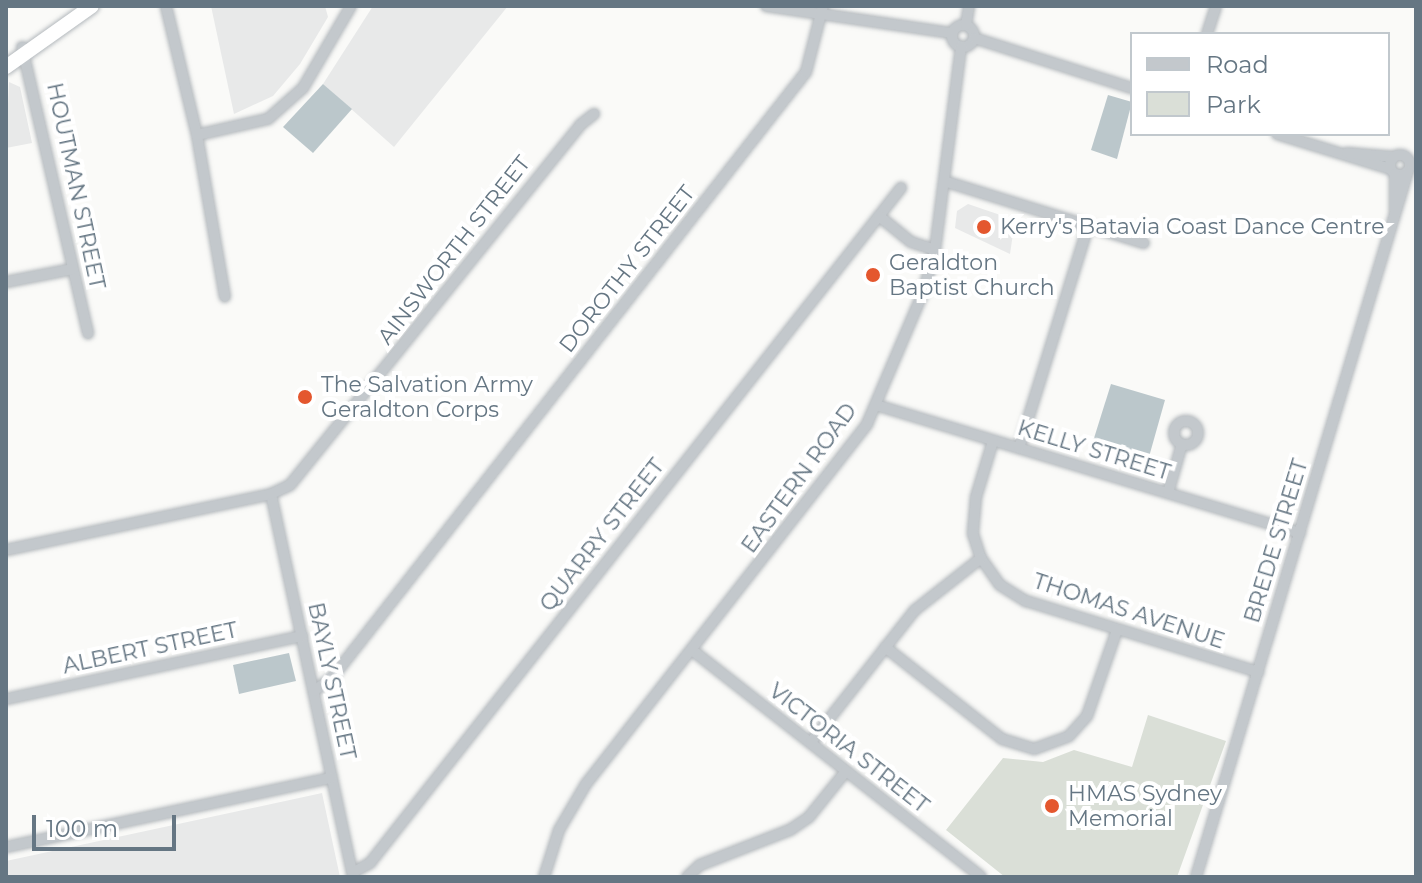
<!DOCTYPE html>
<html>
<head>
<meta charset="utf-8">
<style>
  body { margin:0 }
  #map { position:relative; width:1422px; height:883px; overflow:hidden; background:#fafaf8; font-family:Montserrat,sans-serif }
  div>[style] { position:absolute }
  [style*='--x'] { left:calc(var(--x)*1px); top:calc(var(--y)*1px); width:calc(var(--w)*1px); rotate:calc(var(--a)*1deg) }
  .built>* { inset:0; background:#e8e9e9 }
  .green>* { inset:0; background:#dadfd7 }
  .water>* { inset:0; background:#bbc7cb }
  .roads { filter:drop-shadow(0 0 2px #b4b9bd) drop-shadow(0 0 2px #b4b9bd) }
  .minor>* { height:10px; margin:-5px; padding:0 5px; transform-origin:5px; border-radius:5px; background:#c3c8cc }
  .minor>.ring { margin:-5px; padding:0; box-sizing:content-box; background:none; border:10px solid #c3c8cc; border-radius:50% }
  .highway>* { height:14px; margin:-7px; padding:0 7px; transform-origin:7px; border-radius:7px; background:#fff }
  .dots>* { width:22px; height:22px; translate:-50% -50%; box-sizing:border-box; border:4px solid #fff; border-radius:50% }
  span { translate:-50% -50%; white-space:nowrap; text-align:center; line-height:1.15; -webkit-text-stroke:8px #fff; paint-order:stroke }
  .street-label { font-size:22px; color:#657683 }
  .poi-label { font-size:22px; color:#657683 }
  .left { translate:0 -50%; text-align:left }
  .frame { position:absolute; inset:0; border:8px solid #657683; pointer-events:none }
  .legend { position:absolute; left:1130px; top:32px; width:260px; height:104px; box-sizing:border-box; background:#fff; border:2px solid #c1c8cd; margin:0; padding:10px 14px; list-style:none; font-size:24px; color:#657683 }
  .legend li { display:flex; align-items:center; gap:16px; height:40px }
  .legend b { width:40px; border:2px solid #c1c8cd }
  .scale { position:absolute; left:32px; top:815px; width:144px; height:36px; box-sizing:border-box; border:4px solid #657683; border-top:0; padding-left:10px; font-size:24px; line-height:28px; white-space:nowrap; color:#657683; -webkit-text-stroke:6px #fff; paint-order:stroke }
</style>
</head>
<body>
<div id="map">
  <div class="built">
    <i style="clip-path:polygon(211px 6px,325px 6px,328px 17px,300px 64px,273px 96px,234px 114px)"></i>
    <i style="clip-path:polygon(373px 6px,508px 6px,394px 147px,323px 84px)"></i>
    <i style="clip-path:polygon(9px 82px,20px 87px,32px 143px,6px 148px)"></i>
    <i style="clip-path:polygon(968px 204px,1015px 220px,1010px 254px,955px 228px,957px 211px)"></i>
    <i style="clip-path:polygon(322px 793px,340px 877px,6px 877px,6px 861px)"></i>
  </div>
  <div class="green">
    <i style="clip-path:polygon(1148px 715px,1226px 741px,1177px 877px,1005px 877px,946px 830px,1003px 758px,1043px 762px,1074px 750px,1132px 767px)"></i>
  </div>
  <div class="water">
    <i style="clip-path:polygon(323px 84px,352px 109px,313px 153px,283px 127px)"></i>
    <i style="clip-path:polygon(1108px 95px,1132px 102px,1117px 159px,1091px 150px)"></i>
    <i style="clip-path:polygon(1111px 384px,1165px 400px,1145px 471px,1089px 454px)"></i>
    <i style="clip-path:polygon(289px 653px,296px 681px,239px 694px,233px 665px)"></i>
  </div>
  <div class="roads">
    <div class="minor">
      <i style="--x:166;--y:6;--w:133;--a:76.5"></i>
      <i style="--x:197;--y:135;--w:164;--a:80.2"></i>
      <i style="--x:766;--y:6;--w:188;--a:8.3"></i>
      <i class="ring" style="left:952px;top:25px;width:12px;height:12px"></i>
      <i style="--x:966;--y:25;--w:19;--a:-81"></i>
      <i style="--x:1207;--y:34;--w:29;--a:-72"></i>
      <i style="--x:974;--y:38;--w:166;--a:17.6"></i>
      <i style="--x:22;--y:47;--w:294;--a:77"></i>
      <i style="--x:1277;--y:134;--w:119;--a:17.1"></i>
      <i style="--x:197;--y:135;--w:73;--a:-12.7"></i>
      <i style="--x:268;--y:119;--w:47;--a:-41.5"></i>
      <i style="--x:303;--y:88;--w:95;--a:-59.7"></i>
      <i style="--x:1347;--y:153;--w:47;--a:4.9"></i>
      <i class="ring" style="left:1390px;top:155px;width:10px;height:10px"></i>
      <i style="--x:1395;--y:174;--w:37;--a:90"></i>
      <i style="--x:947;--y:182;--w:206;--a:17.2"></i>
      <i style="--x:879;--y:216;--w:36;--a:-52"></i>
      <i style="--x:6;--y:282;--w:68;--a:-11"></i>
      <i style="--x:876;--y:405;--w:443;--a:16.8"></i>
      <i class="ring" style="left:1174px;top:421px;width:14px;height:14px"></i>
      <i style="--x:993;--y:441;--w:59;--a:106.9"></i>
      <i style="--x:976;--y:497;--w:37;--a:95"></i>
      <i style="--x:973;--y:534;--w:25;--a:72"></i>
      <i style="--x:981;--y:558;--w:33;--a:55"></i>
      <i style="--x:1000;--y:585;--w:31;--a:32"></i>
      <i style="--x:1026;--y:601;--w:243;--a:17"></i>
      <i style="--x:1019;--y:448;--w:232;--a:-72.7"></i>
      <i style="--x:1168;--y:493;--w:51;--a:-74.1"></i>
      <i style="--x:271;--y:494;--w:392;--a:77.9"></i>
      <i style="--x:6;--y:550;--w:271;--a:-11.9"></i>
      <i style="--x:271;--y:494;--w:21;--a:-25"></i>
      <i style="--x:290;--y:485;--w:462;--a:-51.1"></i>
      <i style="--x:580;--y:125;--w:18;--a:-38"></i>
      <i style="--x:885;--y:647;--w:149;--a:38.2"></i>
      <i style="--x:1002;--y:739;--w:34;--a:17"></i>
      <i style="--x:1034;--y:749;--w:37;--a:-20"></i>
      <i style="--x:1069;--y:736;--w:27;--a:-48"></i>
      <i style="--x:1087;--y:716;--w:91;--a:-70.8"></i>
      <i style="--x:692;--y:650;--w:367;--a:38.1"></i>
      <i style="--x:314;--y:691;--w:22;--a:-36"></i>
      <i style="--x:332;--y:678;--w:769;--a:-51.97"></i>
      <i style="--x:806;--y:72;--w:68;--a:-75.6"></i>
      <i style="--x:6;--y:699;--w:303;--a:-12"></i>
      <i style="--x:811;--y:742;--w:168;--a:-51.8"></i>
      <i style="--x:915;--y:610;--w:84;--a:-38.2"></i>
      <i style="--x:6;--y:847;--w:333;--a:-12"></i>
      <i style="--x:352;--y:873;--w:21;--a:-29"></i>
      <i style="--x:370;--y:863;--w:823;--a:-51.81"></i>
      <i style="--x:879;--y:216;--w:41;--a:39.1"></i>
      <i style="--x:911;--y:242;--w:25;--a:18"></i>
      <i style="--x:544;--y:877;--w:49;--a:-72.3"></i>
      <i style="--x:559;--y:830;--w:53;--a:-59.6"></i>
      <i style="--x:586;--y:784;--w:457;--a:-52"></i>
      <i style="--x:867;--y:424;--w:142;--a:-66.9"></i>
      <i style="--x:923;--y:293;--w:45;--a:-74.4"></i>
      <i style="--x:935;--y:250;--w:205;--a:-82.7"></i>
      <i style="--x:687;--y:877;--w:18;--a:-43"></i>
      <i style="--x:700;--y:865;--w:97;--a:-21.3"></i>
      <i style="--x:790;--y:830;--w:23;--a:-34"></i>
      <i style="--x:809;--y:817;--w:59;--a:-51.2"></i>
      <i style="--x:1196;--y:877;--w:737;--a:-73.29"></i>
    </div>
    <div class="highway">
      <i style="--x:6;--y:67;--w:105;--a:-35.3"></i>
    </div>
  </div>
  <div class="dots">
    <i style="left:984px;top:227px;background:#e4572e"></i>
    <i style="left:873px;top:275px;background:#e4572e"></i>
    <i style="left:305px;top:397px;background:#e4572e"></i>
    <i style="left:1052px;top:806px;background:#e4572e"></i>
  </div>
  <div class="street-label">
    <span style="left:76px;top:186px;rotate:78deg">HOUTMAN STREET</span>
    <span style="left:454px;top:250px;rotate:-52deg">AINSWORTH STREET</span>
    <span style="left:627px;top:269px;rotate:-52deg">DOROTHY STREET</span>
    <span style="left:1094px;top:450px;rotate:17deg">KELLY STREET</span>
    <span style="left:799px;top:478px;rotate:-54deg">EASTERN ROAD</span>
    <span style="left:602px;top:535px;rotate:-52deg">QUARRY STREET</span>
    <span style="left:1276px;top:541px;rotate:-73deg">BREDE STREET</span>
    <span style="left:1129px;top:611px;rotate:18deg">THOMAS AVENUE</span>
    <span style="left:150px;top:648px;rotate:-12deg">ALBERT STREET</span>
    <span style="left:332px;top:681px;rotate:78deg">BAYLY STREET</span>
    <span style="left:849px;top:748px;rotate:38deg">VICTORIA STREET</span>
  </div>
  <div class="poi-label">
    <span class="left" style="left:1000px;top:227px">Kerry's Batavia Coast Dance Centre</span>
    <span class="left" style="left:889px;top:275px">Geraldton<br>Baptist Church</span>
    <span class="left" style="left:321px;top:397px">The Salvation Army<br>Geraldton Corps</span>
    <span class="left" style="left:1068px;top:806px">HMAS Sydney<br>Memorial</span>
  </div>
  <div class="frame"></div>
  <ul class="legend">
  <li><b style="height:10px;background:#c3c8cc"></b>Road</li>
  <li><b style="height:22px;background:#dadfd7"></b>Park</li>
  </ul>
  <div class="scale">100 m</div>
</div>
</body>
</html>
